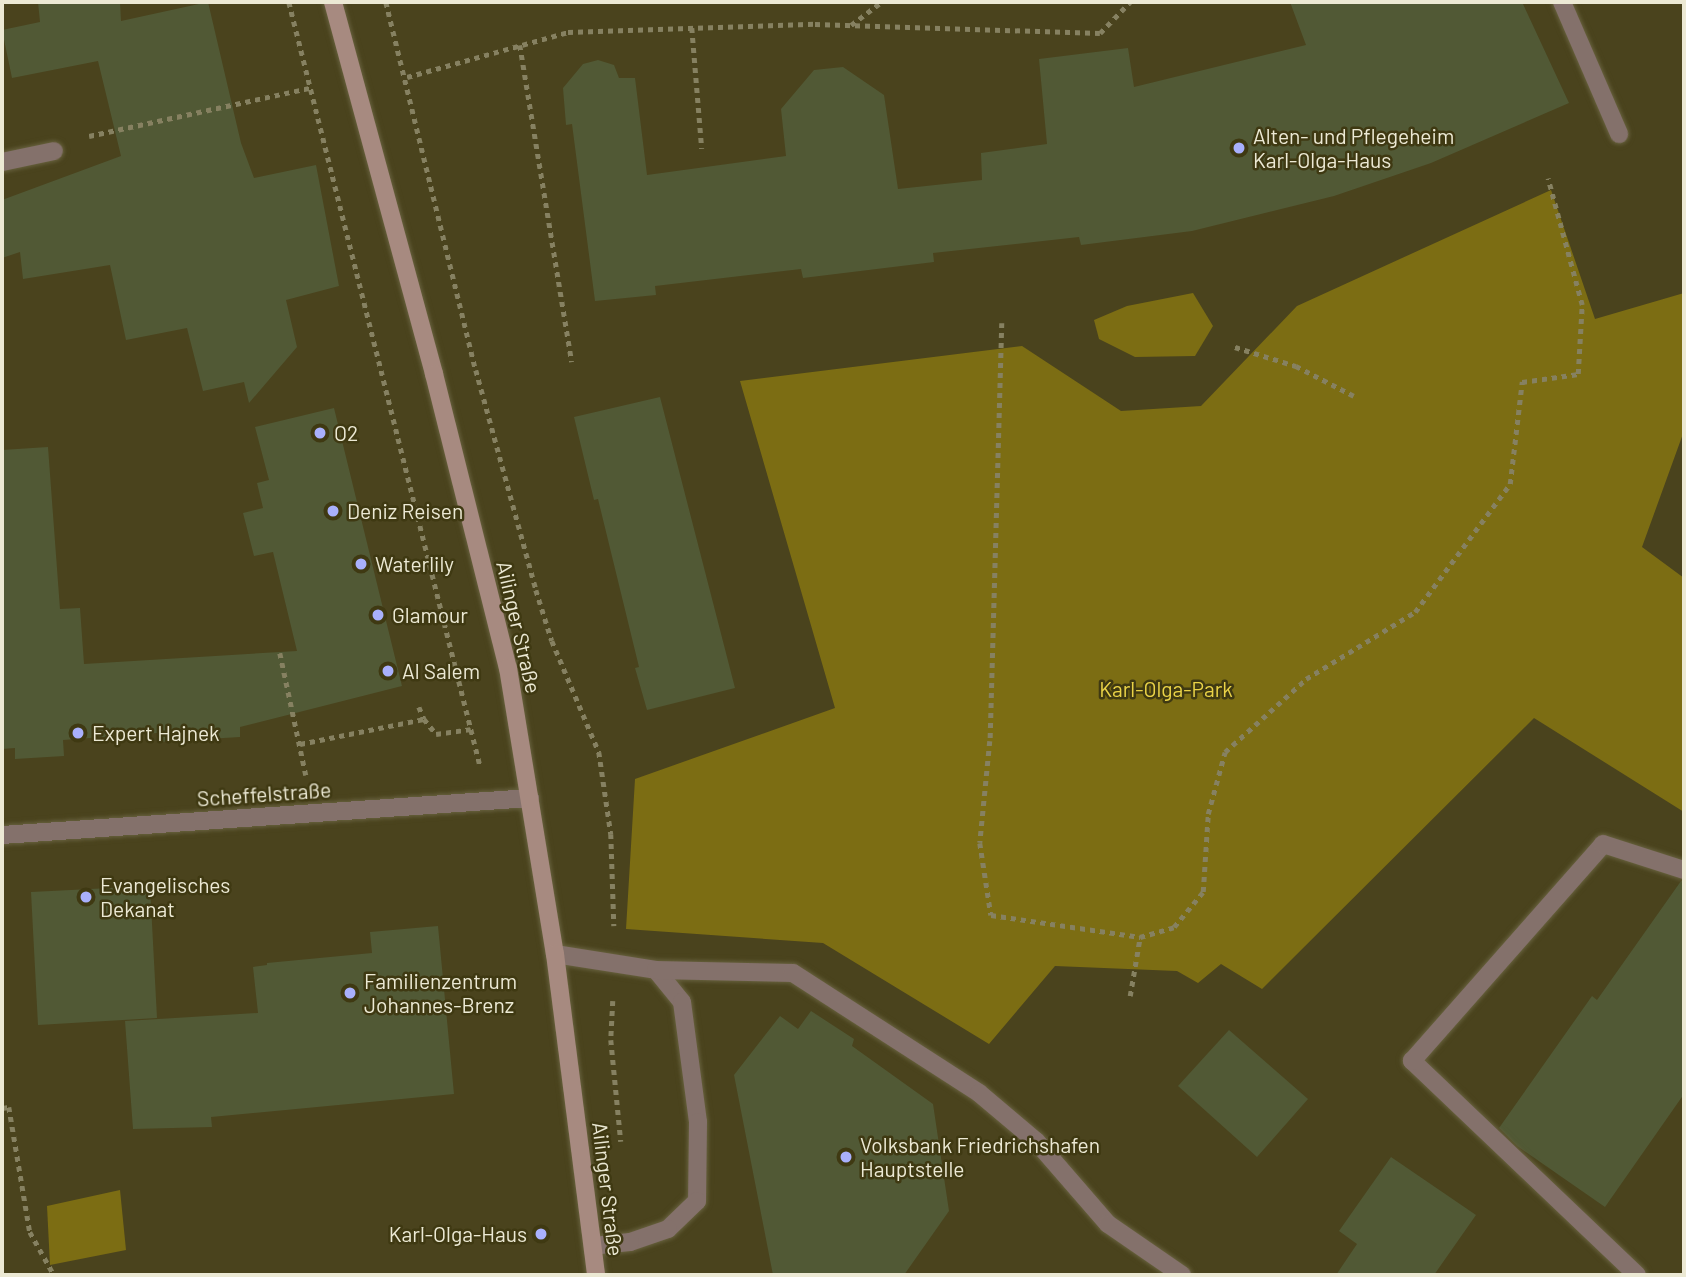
<!DOCTYPE html>
<html>
<head>
<meta charset="utf-8">
<style>
  body { margin:0 }
  #map { position:relative; width:1686px; height:1277px; overflow:hidden; background:#4a431d; font-family:Barlow,sans-serif }
  div>[style] { position:absolute }
  [style*='--x'] { left:calc(var(--x)*1px); top:calc(var(--y)*1px); width:calc(var(--w)*1px); rotate:calc(var(--a)*1deg) }
  .green>* { inset:0; background:#7c6d13 }
  .building>* { inset:0; background:#515935 }
  .path>* { height:4.5px; margin-top:-2.25px; transform-origin:0; background:repeating-linear-gradient(90deg,#868161 0 5px,transparent 0 10px) }
  .roads { filter:drop-shadow(0 0 2px #67613e) drop-shadow(0 0 2px #67613e) }
  .lane>* { height:18px; margin:-9px; padding:0 9px; transform-origin:9px; border-radius:9px; background:#84716b }
  .street>* { height:18px; margin:-9px; padding:0 9px; transform-origin:9px; border-radius:9px; background:#84716b }
  .secondary>* { height:18px; margin:-9px; padding:0 9px; transform-origin:9px; border-radius:9px; background:#a78a80 }
  .dots>* { width:19px; height:19px; translate:-50% -50%; box-sizing:border-box; border:4px solid #3f3912; border-radius:50% }
  span { translate:-50% -50%; white-space:nowrap; text-align:center; line-height:1.15; -webkit-text-stroke:5px #3f3912; paint-order:stroke }
  .poi-label { font-size:21px; color:#ece9d4 }
  .left { translate:0 -50%; text-align:left }
  .right { translate:-100% -50%; text-align:right }
  .street-label { font-size:21px; color:#ece9d4 }
  .park-label { font-size:21px; color:#ead347 }
  .frame { position:absolute; inset:0; border:4px solid #ece9d4; pointer-events:none }
</style>
</head>
<body>
<div id="map">
  <div class="green">
    <i style="clip-path:polygon(1551px 190px,1595px 319px,1684px 293px,1684px 431px,1642px 547px,1684px 578px,1684px 812px,1534px 718px,1262px 989px,1221px 964px,1198px 983px,1177px 971px,1055px 966px,989px 1044px,823px 943px,626px 929px,635px 779px,835px 708px,740px 381px,1022px 346px,1121px 411px,1201px 406px,1297px 306px)"></i>
    <i style="clip-path:polygon(1193px 293px,1213px 326px,1195px 356px,1135px 357px,1099px 339px,1094px 320px,1127px 306px)"></i>
    <i style="clip-path:polygon(120px 1190px,126px 1250px,50px 1265px,47px 1206px)"></i>
  </div>
  <div class="building">
    <i style="clip-path:polygon(38px 2px,120px 2px,121px 21px,208px 2px,241px 143px,254px 178px,316px 165px,339px 286px,286px 300px,297px 347px,249px 403px,244px 382px,203px 391px,187px 328px,126px 340px,110px 265px,23px 279px,20px 252px,2px 258px,2px 200px,121px 156px,98px 61px,12px 78px,2px 30px,40px 22px)"></i>
    <i style="clip-path:polygon(1290px 2px,1522px 2px,1569px 103px,1431px 163px,1334px 196px,1192px 231px,1081px 245px,1079px 237px,933px 253px,934px 262px,803px 278px,801px 269px,655px 286px,656px 295px,595px 301px,572px 124px,566px 125px,563px 88px,583px 64px,598px 60px,614px 65px,619px 78px,635px 78px,647px 175px,786px 156px,781px 109px,814px 70px,843px 67px,884px 95px,898px 189px,982px 180px,981px 153px,1047px 144px,1039px 59px,1128px 48px,1134px 87px,1306px 45px)"></i>
    <i style="clip-path:polygon(660px 397px,735px 688px,647px 710px,635px 668px,639px 667px,598px 499px,594px 500px,574px 417px)"></i>
    <i style="clip-path:polygon(334px 408px,402px 686px,240px 727px,240px 737px,158px 742px,157px 733px,63px 740px,64px 756px,15px 759px,15px 748px,2px 749px,2px 450px,48px 447px,60px 609px,80px 608px,84px 664px,297px 651px,273px 552px,254px 556px,243px 513px,263px 508px,257px 483px,269px 480px,255px 427px)"></i>
    <i style="clip-path:polygon(1681px 881px,1684px 881px,1684px 1094px,1605px 1207px,1517px 1146px,1499px 1128px,1592px 996px,1597px 1000px)"></i>
    <i style="clip-path:polygon(150px 886px,157px 1018px,38px 1025px,31px 892px)"></i>
    <i style="clip-path:polygon(438px 926px,454px 1094px,211px 1117px,212px 1127px,133px 1129px,125px 1021px,258px 1013px,253px 967px,267px 965px,267px 963px,372px 953px,370px 932px)"></i>
    <i style="clip-path:polygon(811px 1011px,854px 1039px,852px 1046px,933px 1104px,949px 1211px,904px 1275px,773px 1275px,734px 1075px,780px 1016px,798px 1029px)"></i>
    <i style="clip-path:polygon(1229px 1030px,1308px 1099px,1257px 1157px,1178px 1086px)"></i>
    <i style="clip-path:polygon(1391px 1157px,1476px 1215px,1434px 1275px,1336px 1275px,1357px 1244px,1339px 1231px)"></i>
  </div>
  <div class="path">
    <i style="--x:289;--y:2;--w:787;--a:75.95"></i>
    <i style="--x:386;--y:2;--w:379;--a:76.3"></i>
    <i style="--x:476;--y:370;--w:228;--a:74.7"></i>
    <i style="--x:536;--y:590;--w:53;--a:72.6"></i>
    <i style="--x:552;--y:641;--w:121;--a:67.1"></i>
    <i style="--x:599;--y:752;--w:83;--a:81.7"></i>
    <i style="--x:611;--y:834;--w:92;--a:88.1"></i>
    <i style="--x:851;--y:25;--w:38;--a:-37"></i>
    <i style="--x:692;--y:28;--w:121;--a:85.3"></i>
    <i style="--x:520;--y:45;--w:321;--a:80.7"></i>
    <i style="--x:407;--y:77;--w:167;--a:-15.6"></i>
    <i style="--x:568;--y:32;--w:247;--a:-1.9"></i>
    <i style="--x:815;--y:24;--w:285;--a:1.8"></i>
    <i style="--x:1100;--y:33;--w:43;--a:-45.9"></i>
    <i style="--x:89;--y:136;--w:226;--a:-12.3"></i>
    <i style="--x:1002;--y:323;--w:418;--a:91.6"></i>
    <i style="--x:990;--y:741;--w:102;--a:95.6"></i>
    <i style="--x:980;--y:843;--w:73;--a:81.3"></i>
    <i style="--x:991;--y:915;--w:151;--a:8.4"></i>
    <i style="--x:1140;--y:937;--w:35;--a:-16"></i>
    <i style="--x:1174;--y:927;--w:45;--a:-50.4"></i>
    <i style="--x:1203;--y:892;--w:78;--a:-86.3"></i>
    <i style="--x:1208;--y:814;--w:64;--a:-74.7"></i>
    <i style="--x:1225;--y:752;--w:109;--a:-42"></i>
    <i style="--x:1306;--y:679;--w:128;--a:-31.6"></i>
    <i style="--x:1415;--y:612;--w:159;--a:-53.4"></i>
    <i style="--x:1510;--y:484;--w:103;--a:-83.3"></i>
    <i style="--x:1522;--y:382;--w:57;--a:-8.1"></i>
    <i style="--x:1578;--y:374;--w:69;--a:-86.7"></i>
    <i style="--x:1582;--y:305;--w:131;--a:-105.1"></i>
    <i style="--x:1235;--y:347;--w:64;--a:17.3"></i>
    <i style="--x:1296;--y:366;--w:65;--a:27.3"></i>
    <i style="--x:280;--y:653;--w:125;--a:78"></i>
    <i style="--x:419;--y:707;--w:13;--a:67"></i>
    <i style="--x:300;--y:744;--w:126;--a:-11.4"></i>
    <i style="--x:424;--y:719;--w:19;--a:51"></i>
    <i style="--x:436;--y:734;--w:35;--a:-8"></i>
    <i style="--x:1130;--y:996;--w:60;--a:-80.4"></i>
    <i style="--x:613;--y:1001;--w:39;--a:93"></i>
    <i style="--x:611;--y:1040;--w:102;--a:84.4"></i>
    <i style="--x:2;--y:1108;--w:7;--a:-8"></i>
    <i style="--x:9;--y:1107;--w:127;--a:80.5"></i>
    <i style="--x:30;--y:1232;--w:49;--a:60.8"></i>
  </div>
  <div class="roads">
    <div class="lane">
      <i style="--x:1562;--y:2;--w:144;--a:66.6"></i>
      <i style="--x:555;--y:954;--w:102;--a:9"></i>
      <i style="--x:656;--y:970;--w:41;--a:50.9"></i>
      <i style="--x:682;--y:1002;--w:121;--a:82.4"></i>
      <i style="--x:698;--y:1122;--w:79;--a:90.7"></i>
      <i style="--x:697;--y:1201;--w:40;--a:136"></i>
      <i style="--x:668;--y:1229;--w:40;--a:161.1"></i>
      <i style="--x:630;--y:1242;--w:37;--a:174"></i>
      <i style="--x:656;--y:970;--w:137;--a:1.3"></i>
      <i style="--x:793;--y:973;--w:221;--a:32.8"></i>
      <i style="--x:979;--y:1093;--w:75;--a:40.1"></i>
      <i style="--x:1036;--y:1141;--w:110;--a:49.1"></i>
      <i style="--x:1108;--y:1224;--w:90;--a:34.6"></i>
      <i style="--x:1637;--y:1275;--w:311;--a:-136.4"></i>
      <i style="--x:1412;--y:1061;--w:289;--a:-48.6"></i>
      <i style="--x:1603;--y:844;--w:85;--a:17.8"></i>
    </div>
    <div class="street">
      <i style="--x:2;--y:162;--w:53;--a:-11.9"></i>
      <i style="--x:2;--y:835;--w:529;--a:-4.01"></i>
    </div>
    <div class="secondary">
      <i style="--x:333;--y:2;--w:385;--a:74.8"></i>
      <i style="--x:434;--y:374;--w:303;--a:75.9"></i>
      <i style="--x:508;--y:668;--w:290;--a:80.7"></i>
      <i style="--x:555;--y:954;--w:324;--a:82.7"></i>
    </div>
  </div>
  <div class="dots">
    <i style="left:1239px;top:148px;background:#a9b0fc"></i>
    <i style="left:320px;top:433px;background:#a9b0fc"></i>
    <i style="left:333px;top:511px;background:#a9b0fc"></i>
    <i style="left:361px;top:564px;background:#a9b0fc"></i>
    <i style="left:378px;top:615px;background:#a9b0fc"></i>
    <i style="left:388px;top:671px;background:#a9b0fc"></i>
    <i style="left:78px;top:733px;background:#a9b0fc"></i>
    <i style="left:86px;top:897px;background:#a9b0fc"></i>
    <i style="left:350px;top:993px;background:#a9b0fc"></i>
    <i style="left:846px;top:1157px;background:#a9b0fc"></i>
    <i style="left:541px;top:1234px;background:#a9b0fc"></i>
  </div>
  <div class="poi-label">
    <span class="left" style="left:1253px;top:148px">Alten- und Pflegeheim<br>Karl-Olga-Haus</span>
    <span class="left" style="left:334px;top:433px">O2</span>
    <span class="left" style="left:347px;top:511px">Deniz Reisen</span>
    <span class="left" style="left:375px;top:564px">Waterlily</span>
    <span class="left" style="left:392px;top:615px">Glamour</span>
    <span class="left" style="left:402px;top:671px">Al Salem</span>
    <span class="left" style="left:92px;top:733px">Expert Hajnek</span>
    <span class="left" style="left:100px;top:897px">Evangelisches<br>Dekanat</span>
    <span class="left" style="left:364px;top:993px">Familienzentrum<br>Johannes-Brenz</span>
    <span class="left" style="left:860px;top:1157px">Volksbank Friedrichshafen<br>Hauptstelle</span>
    <span class="right" style="left:527px;top:1234px">Karl-Olga-Haus</span>
  </div>
  <div class="street-label">
    <span style="left:519px;top:627px;rotate:77deg">Ailinger Straße</span>
    <span style="left:264px;top:794px;rotate:-4deg">Scheffelstraße</span>
    <span style="left:608px;top:1189px;rotate:83deg">Ailinger Straße</span>
  </div>
  <div class="park-label">
    <span style="left:1166px;top:689px">Karl-Olga-Park</span>
  </div>
  <div class="frame"></div>
</div>
</body>
</html>
